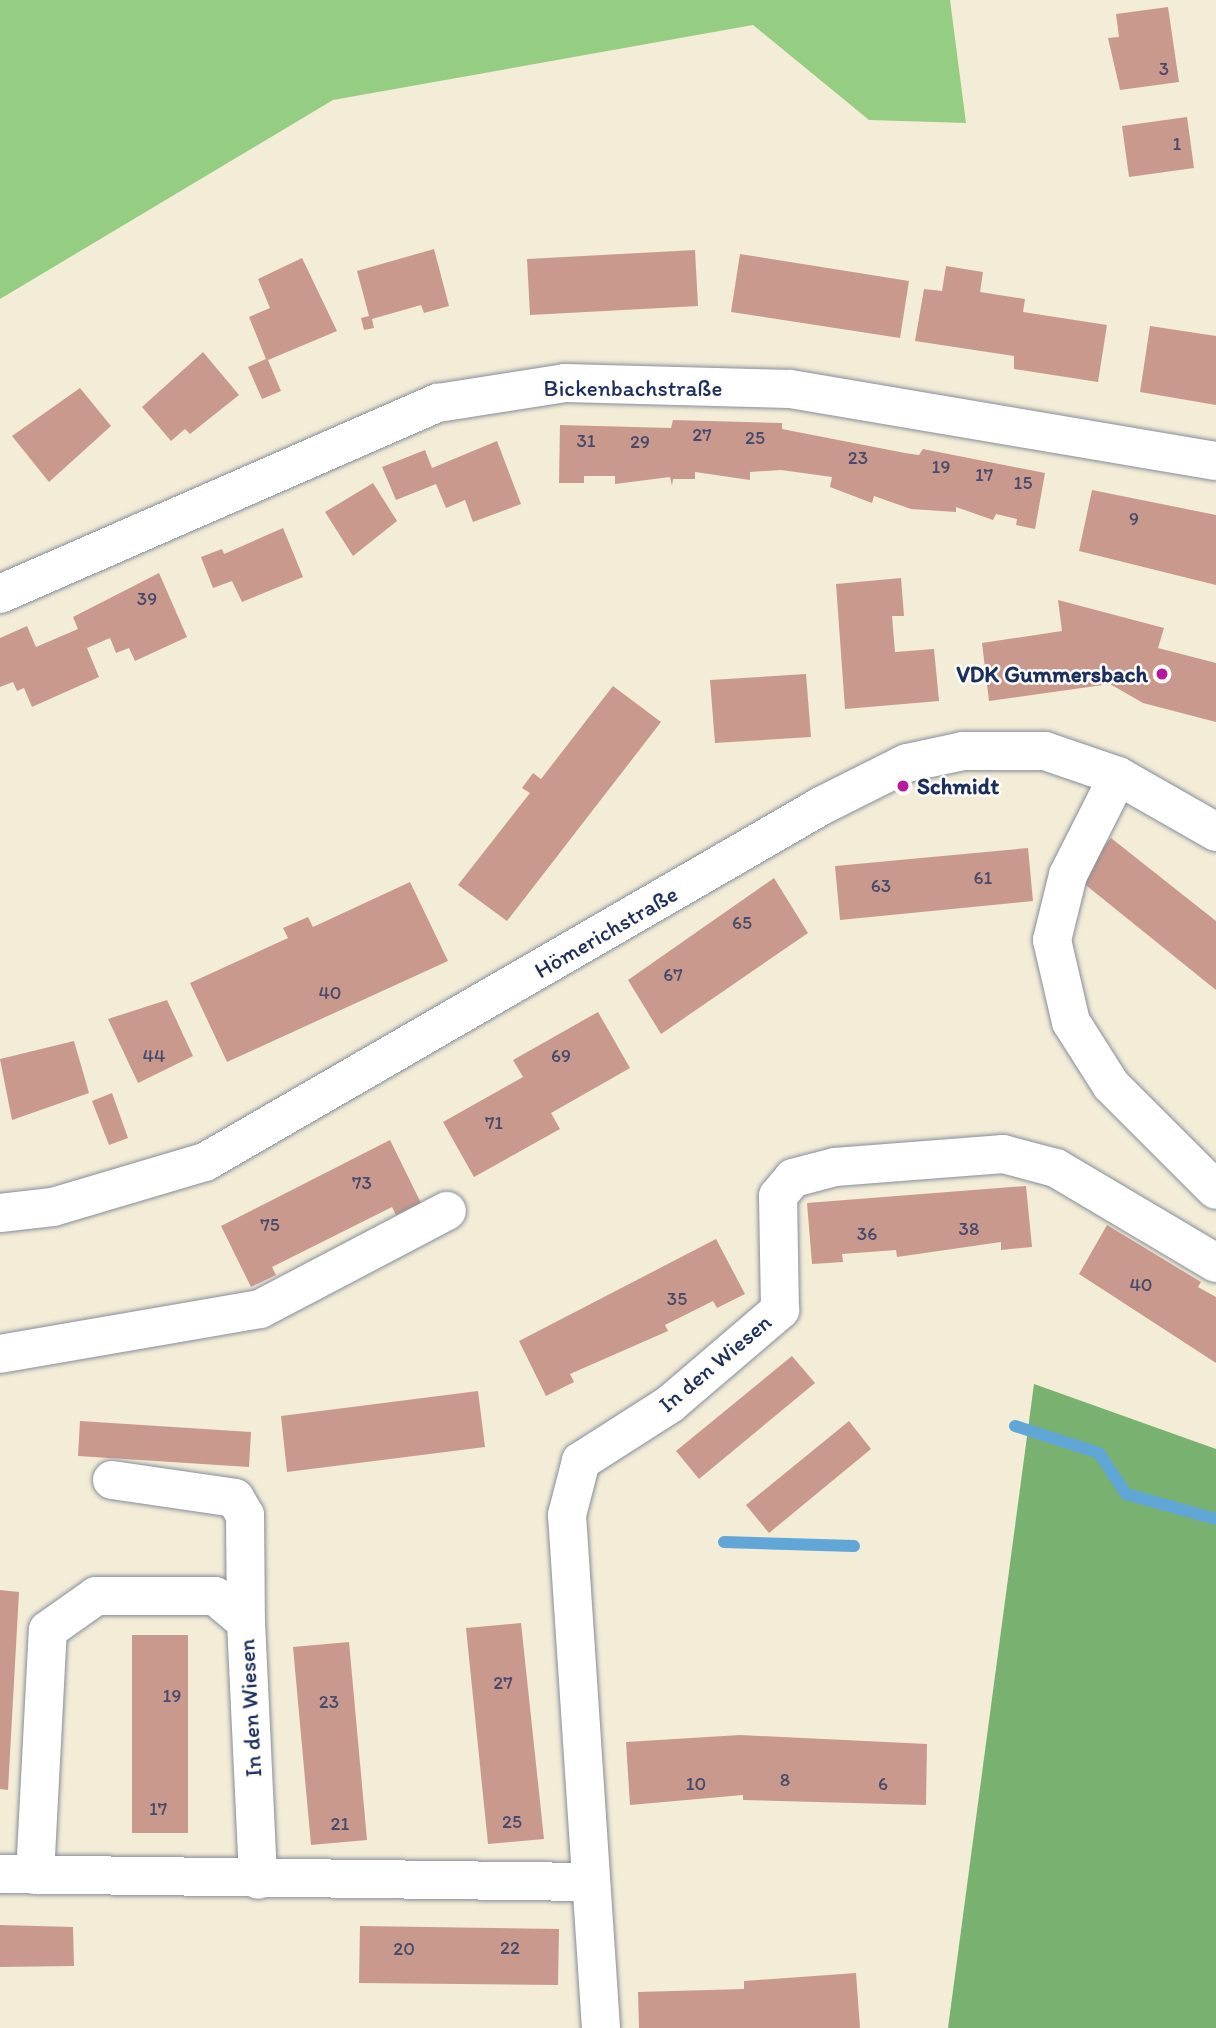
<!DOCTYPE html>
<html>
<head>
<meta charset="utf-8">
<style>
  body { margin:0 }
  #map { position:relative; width:1216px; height:2028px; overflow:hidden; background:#f3ecd7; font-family:Itim,sans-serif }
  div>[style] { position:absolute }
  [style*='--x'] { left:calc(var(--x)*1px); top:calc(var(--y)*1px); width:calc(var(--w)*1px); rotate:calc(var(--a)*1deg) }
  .green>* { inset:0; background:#95ce82 }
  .forest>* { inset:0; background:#78b170 }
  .stream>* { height:12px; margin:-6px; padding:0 6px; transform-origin:6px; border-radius:6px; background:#60a7d7 }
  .building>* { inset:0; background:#ca998e }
  .roads { filter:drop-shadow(0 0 2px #878e9a) drop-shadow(0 0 2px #878e9a) }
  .minor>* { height:38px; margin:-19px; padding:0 19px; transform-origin:19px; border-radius:19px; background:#fff }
  .dots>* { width:19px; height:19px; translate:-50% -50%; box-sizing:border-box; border:4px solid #fdfcf7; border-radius:50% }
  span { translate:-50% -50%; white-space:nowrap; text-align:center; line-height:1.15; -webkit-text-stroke:5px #fdfcf7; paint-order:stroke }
  .number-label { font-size:19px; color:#474a6a }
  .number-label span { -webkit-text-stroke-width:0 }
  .street-label { font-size:23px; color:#1b2f5e }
  .poi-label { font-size:23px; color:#1b2f5e; font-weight:700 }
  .right { translate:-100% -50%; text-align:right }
  .left { translate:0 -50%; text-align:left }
</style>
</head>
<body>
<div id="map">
  <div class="green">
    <i style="clip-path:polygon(0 0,950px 0,966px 123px,869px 120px,753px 25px,333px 100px,0 299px)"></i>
  </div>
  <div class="forest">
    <i style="clip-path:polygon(1034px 1384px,1216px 1449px,1216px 2028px,948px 2028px)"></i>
  </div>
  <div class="stream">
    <i style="--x:1015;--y:1426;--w:88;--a:17.8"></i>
    <i style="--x:1099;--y:1453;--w:49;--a:56.6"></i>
    <i style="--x:1126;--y:1494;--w:93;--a:15.5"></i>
    <i style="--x:724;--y:1542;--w:130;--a:1.8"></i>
  </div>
  <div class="building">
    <i style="clip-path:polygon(1168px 7px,1179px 82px,1120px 90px,1108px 38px,1119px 37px,1116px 14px)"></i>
    <i style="clip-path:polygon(1187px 117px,1194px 168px,1129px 177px,1122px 126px)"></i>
    <i style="clip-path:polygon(434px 249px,449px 306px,424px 313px,421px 305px,372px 319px,374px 328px,364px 330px,361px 318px,369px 316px,357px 271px)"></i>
    <i style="clip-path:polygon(695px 250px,698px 306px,530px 315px,527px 259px)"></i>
    <i style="clip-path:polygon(740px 254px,909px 281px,900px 338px,731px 312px)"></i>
    <i style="clip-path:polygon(302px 258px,337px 331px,268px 360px,281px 391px,262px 399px,248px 367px,266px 359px,249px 317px,270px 308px,258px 279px)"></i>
    <i style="clip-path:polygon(946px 266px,983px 272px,980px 292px,1025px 299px,1023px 312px,1107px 325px,1098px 382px,1014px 369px,1014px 356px,915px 341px,924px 289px,942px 291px)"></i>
    <i style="clip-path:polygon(1150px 326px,1216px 336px,1216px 405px,1140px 392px)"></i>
    <i style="clip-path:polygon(203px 352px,239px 395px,190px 434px,185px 429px,171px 441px,142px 407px)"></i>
    <i style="clip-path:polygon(80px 388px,111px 426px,49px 482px,12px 436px)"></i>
    <i style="clip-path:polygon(673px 420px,782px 423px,782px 429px,905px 453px,919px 455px,923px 449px,1045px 473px,1035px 529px,1016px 525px,1017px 519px,996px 514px,993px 520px,956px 507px,956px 512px,911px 509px,874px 496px,872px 503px,830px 487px,832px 477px,781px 470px,750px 472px,750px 480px,695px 472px,695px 479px,673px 479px,672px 486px,670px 477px,615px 484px,615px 476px,584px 476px,584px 483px,559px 483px,560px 425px,671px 428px)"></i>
    <i style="clip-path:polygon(497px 441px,521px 504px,473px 522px,465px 500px,446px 508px,436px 484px,396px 500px,382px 467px,425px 450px,432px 468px)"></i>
    <i style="clip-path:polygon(373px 483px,397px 521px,353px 556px,325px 512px)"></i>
    <i style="clip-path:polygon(1092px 490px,1216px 515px,1216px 585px,1079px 551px)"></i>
    <i style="clip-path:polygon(283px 528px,303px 577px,242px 602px,232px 581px,213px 588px,201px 557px,222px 549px,224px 554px)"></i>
    <i style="clip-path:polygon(159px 573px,187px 637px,135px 661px,129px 648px,116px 653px,110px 638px,87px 648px,99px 677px,32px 707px,24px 688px,17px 691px,13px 682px,0 687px,0 638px,27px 626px,36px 647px,78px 629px,73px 617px)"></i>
    <i style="clip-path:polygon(901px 578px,904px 616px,892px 616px,895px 652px,934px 649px,939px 701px,845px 709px,836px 584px)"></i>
    <i style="clip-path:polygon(1058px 600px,1164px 628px,1158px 648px,1216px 663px,1216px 722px,1143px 703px,1110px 684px,989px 701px,982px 643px,1062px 631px)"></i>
    <i style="clip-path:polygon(806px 674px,811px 737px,715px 743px,710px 680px)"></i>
    <i style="clip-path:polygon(613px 686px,661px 722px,507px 921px,458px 885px,530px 793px,522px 788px,533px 773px,541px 779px)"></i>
    <i style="clip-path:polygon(1111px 838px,1216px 921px,1216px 990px,1077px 878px)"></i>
    <i style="clip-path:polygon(1028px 848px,1033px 901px,840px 920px,835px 866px)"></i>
    <i style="clip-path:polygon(774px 878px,808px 933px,661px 1034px,628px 980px)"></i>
    <i style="clip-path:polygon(410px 882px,448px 961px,227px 1062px,190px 983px,288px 938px,283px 928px,308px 917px,313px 927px)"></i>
    <i style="clip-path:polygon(167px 1000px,193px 1056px,138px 1083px,108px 1019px)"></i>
    <i style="clip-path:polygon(598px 1012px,630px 1068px,551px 1113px,560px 1129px,474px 1177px,443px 1122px,523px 1077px,513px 1060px)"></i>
    <i style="clip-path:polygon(74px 1041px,89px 1093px,12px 1120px,0 1059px)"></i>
    <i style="clip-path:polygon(112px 1093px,128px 1138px,109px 1145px,92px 1101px)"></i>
    <i style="clip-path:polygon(390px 1140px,421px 1203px,396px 1215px,392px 1207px,272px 1267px,276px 1275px,251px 1287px,221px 1226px)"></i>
    <i style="clip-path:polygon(1026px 1186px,1032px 1247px,1001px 1250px,1001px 1242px,897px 1257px,896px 1250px,842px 1254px,843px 1262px,812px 1264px,807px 1203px)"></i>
    <i style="clip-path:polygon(1107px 1225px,1201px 1282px,1198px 1287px,1216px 1297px,1216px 1363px,1079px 1274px)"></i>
    <i style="clip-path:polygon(716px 1239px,745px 1294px,717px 1308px,713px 1301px,665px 1325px,668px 1331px,570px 1374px,574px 1382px,546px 1396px,519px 1341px)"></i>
    <i style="clip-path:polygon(792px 1356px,815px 1383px,699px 1479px,676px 1451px)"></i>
    <i style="clip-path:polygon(478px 1391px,485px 1447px,287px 1472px,281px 1416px)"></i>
    <i style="clip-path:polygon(80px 1421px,251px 1432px,249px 1467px,78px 1456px)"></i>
    <i style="clip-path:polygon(849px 1421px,871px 1449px,769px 1533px,746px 1505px)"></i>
    <i style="clip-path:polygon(0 1590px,19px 1592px,8px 1790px,0 1789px)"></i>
    <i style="clip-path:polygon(521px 1623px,544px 1839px,488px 1844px,466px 1628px)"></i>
    <i style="clip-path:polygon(132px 1635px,188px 1635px,188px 1833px,132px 1833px)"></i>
    <i style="clip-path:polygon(349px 1642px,367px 1840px,311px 1845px,293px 1647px)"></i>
    <i style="clip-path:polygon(740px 1735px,927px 1744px,926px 1805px,743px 1800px,743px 1795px,630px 1805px,626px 1742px)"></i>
    <i style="clip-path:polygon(0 1925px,73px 1927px,74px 1966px,0 1967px)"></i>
    <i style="clip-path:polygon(360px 1926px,559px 1929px,558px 1985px,359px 1983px)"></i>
    <i style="clip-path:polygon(856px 1973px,860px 2028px,639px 2028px,638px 1992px,744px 1989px,744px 1981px)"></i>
  </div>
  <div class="roads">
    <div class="minor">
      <i style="--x:0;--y:594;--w:478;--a:-23.6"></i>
      <i style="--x:438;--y:403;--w:129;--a:-8.9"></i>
      <i style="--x:565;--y:383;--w:225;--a:1.5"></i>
      <i style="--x:790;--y:389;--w:432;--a:9.6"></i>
      <i style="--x:1118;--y:776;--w:111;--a:116.8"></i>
      <i style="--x:1068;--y:875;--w:67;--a:103.8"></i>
      <i style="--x:1052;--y:940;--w:84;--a:77"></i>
      <i style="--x:1071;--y:1022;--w:75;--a:57.6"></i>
      <i style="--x:1111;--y:1085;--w:148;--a:45"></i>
      <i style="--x:0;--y:1213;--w:53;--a:-6.5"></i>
      <i style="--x:53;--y:1207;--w:159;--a:-16.5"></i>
      <i style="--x:205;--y:1162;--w:711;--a:-30.02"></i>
      <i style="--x:821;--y:806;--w:96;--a:-26.6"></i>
      <i style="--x:907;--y:763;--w:57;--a:-12.1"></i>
      <i style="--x:963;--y:751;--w:82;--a:0"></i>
      <i style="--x:1045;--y:751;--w:77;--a:18.9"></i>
      <i style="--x:1118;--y:776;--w:113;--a:29.7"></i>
      <i style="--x:0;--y:1354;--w:264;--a:-9.8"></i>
      <i style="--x:260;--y:1309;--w:211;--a:-27.7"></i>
      <i style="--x:112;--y:1480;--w:124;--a:8.3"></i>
      <i style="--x:235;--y:1498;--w:20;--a:60"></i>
      <i style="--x:245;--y:1515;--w:107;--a:89.5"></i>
      <i style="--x:0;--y:1874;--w:591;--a:0.78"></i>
      <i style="--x:35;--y:1875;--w:245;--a:-87"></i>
      <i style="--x:48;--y:1630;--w:59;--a:-35.3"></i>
      <i style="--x:96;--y:1596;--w:119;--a:0"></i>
      <i style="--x:215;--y:1596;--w:40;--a:40"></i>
      <i style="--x:246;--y:1622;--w:258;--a:87.3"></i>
      <i style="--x:601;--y:2028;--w:514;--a:-93.79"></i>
      <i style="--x:567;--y:1515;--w:56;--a:-75.5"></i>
      <i style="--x:581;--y:1461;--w:106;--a:-32.6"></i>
      <i style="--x:670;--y:1404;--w:145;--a:-40.5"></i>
      <i style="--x:780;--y:1310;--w:114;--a:-91"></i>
      <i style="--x:778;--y:1196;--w:23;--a:-50"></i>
      <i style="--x:793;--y:1178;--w:43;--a:-14.7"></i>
      <i style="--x:835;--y:1167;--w:169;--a:-4.4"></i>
      <i style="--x:1003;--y:1154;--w:55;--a:14.8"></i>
      <i style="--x:1056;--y:1168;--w:186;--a:30.7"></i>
    </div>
  </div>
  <div class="dots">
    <i style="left:1162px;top:674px;background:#b5179e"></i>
    <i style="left:903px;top:786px;background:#b5179e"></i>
  </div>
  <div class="number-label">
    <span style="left:1164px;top:69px">3</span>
    <span style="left:1177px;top:144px">1</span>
    <span style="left:702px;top:435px">27</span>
    <span style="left:755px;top:438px">25</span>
    <span style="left:586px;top:441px">31</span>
    <span style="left:640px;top:442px">29</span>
    <span style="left:858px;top:458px">23</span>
    <span style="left:941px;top:467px">19</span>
    <span style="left:984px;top:475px">17</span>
    <span style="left:1023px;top:483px">15</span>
    <span style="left:1134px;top:519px">9</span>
    <span style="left:147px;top:599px">39</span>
    <span style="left:983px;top:878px">61</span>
    <span style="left:881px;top:886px">63</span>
    <span style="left:742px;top:923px">65</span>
    <span style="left:673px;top:975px">67</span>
    <span style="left:330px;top:993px">40</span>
    <span style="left:154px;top:1056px">44</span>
    <span style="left:561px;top:1056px">69</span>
    <span style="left:494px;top:1123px">71</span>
    <span style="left:362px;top:1183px">73</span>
    <span style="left:270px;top:1225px">75</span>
    <span style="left:969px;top:1229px">38</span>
    <span style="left:867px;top:1234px">36</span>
    <span style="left:1141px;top:1285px">40</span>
    <span style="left:677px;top:1299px">35</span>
    <span style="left:503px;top:1683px">27</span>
    <span style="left:172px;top:1696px">19</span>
    <span style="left:329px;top:1702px">23</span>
    <span style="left:785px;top:1780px">8</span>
    <span style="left:696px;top:1784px">10</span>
    <span style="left:883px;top:1784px">6</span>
    <span style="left:158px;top:1809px">17</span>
    <span style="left:512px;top:1822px">25</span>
    <span style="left:340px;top:1824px">21</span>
    <span style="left:510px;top:1948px">22</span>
    <span style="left:404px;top:1949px">20</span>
  </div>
  <div class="street-label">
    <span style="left:633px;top:388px">Bickenbachstraße</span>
    <span style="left:606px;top:932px;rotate:-30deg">Hömerichstraße</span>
    <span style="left:715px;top:1363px;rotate:-40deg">In den Wiesen</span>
    <span style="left:250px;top:1708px;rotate:-93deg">In den Wiesen</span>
  </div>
  <div class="poi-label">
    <span class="right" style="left:1148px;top:674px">VDK Gummersbach</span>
    <span class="left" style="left:917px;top:786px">Schmidt</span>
  </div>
</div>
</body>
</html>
